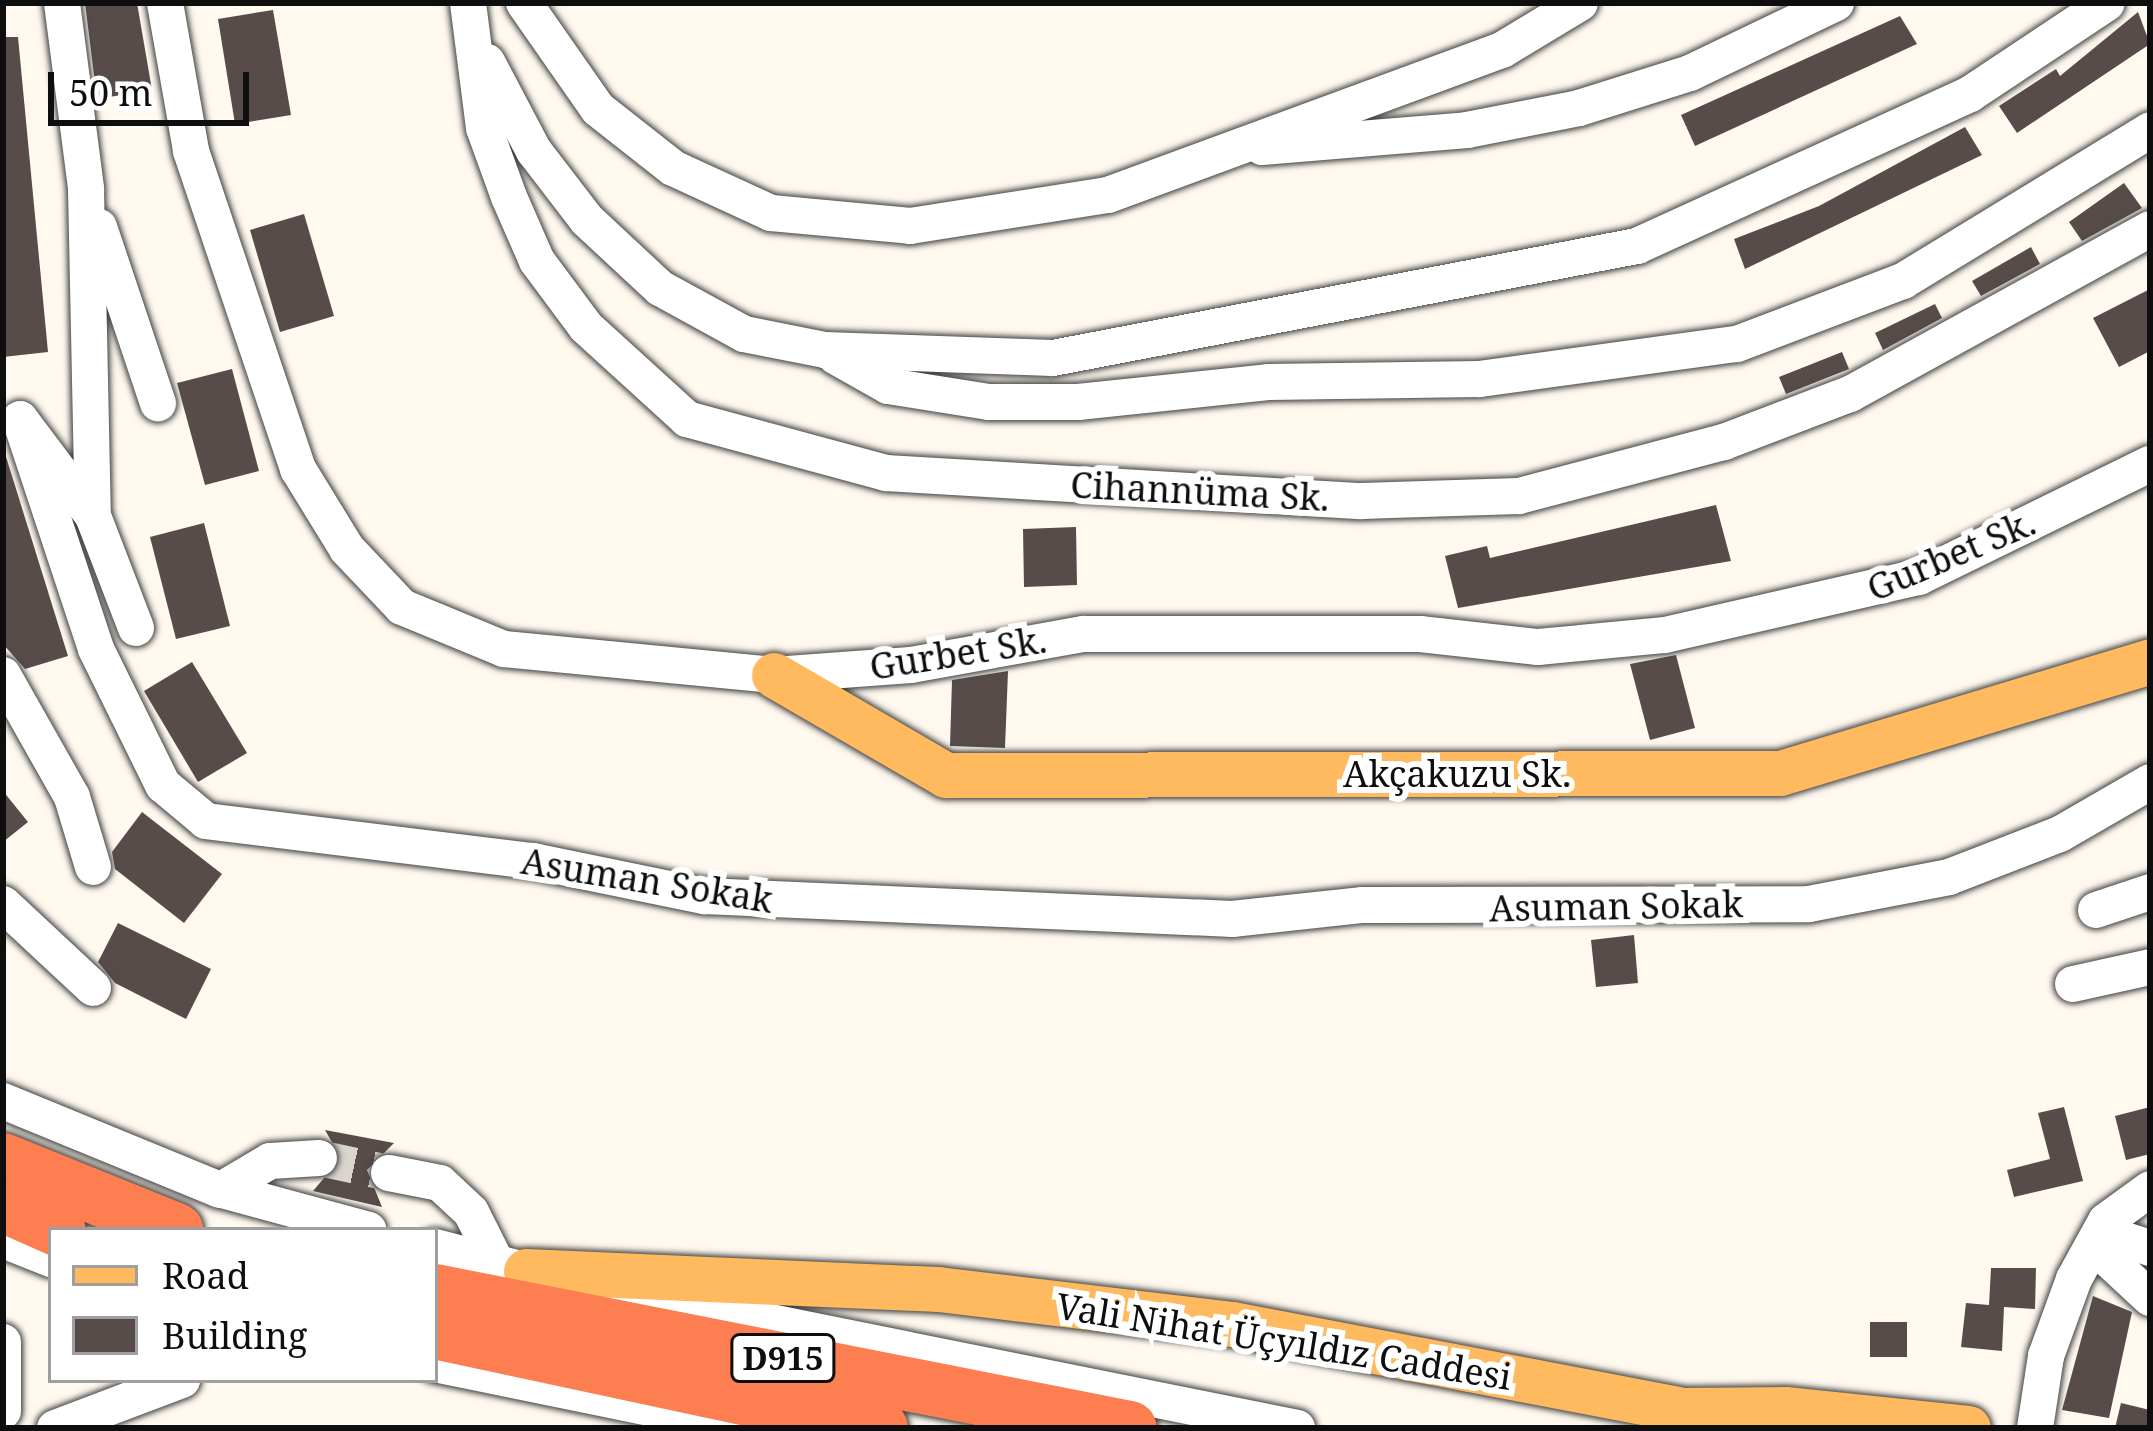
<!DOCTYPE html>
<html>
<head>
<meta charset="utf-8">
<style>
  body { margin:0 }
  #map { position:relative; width:2153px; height:1431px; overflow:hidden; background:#fff9ef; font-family:"Noto Serif",serif }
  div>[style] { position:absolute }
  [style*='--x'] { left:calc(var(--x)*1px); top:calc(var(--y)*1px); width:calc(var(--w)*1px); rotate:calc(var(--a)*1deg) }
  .building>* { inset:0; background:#574c4a }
  .minor-tunnel>* { height:36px; margin-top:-18px; transform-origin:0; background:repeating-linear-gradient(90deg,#dbd6cd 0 36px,transparent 0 54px) }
  .roads { filter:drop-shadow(0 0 3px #414141) drop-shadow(0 0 3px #414141) }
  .minor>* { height:36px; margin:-18px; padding:0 18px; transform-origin:18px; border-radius:18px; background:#fff }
  .major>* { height:45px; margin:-22.5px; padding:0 22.5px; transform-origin:22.5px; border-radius:22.5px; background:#ffb95f }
  .highway>* { height:54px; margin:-27px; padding:0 27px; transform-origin:27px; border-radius:27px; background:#fc7e51 }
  span { translate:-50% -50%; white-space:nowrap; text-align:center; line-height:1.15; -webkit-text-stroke:12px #fff; paint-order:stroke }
  .shield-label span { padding:3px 9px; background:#fff; border:3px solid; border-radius:9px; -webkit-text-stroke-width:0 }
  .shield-label { font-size:33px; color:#0e0e0e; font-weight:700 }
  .street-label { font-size:36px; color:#0e0e0e }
  .frame { position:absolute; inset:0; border:6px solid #0e0e0e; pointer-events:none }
  .legend { position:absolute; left:48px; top:1227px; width:390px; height:156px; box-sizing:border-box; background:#fff; border:3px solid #9f9f9f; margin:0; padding:15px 21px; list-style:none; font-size:36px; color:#0e0e0e }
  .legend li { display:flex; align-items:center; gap:24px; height:60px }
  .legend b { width:60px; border:3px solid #9f9f9f }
  .scale { position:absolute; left:48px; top:72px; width:201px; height:54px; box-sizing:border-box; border:6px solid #0e0e0e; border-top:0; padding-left:15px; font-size:36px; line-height:42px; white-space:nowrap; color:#0e0e0e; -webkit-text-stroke:9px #fff; paint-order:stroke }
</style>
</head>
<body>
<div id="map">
  <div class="building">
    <i style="clip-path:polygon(85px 3px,137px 3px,152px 90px,97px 99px)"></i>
    <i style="clip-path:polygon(273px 10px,291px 115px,235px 124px,218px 19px)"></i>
    <i style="clip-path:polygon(2138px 12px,2150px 44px,2017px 133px,1999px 106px,2056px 69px,2060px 76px)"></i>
    <i style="clip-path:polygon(1900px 16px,1917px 44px,1695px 146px,1681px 115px)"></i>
    <i style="clip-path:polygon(3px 37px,18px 37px,48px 352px,3px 357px)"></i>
    <i style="clip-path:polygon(1965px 127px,1982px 155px,1745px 269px,1734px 239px,1819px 206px)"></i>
    <i style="clip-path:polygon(2124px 183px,2142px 208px,2082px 241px,2069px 222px)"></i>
    <i style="clip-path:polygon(304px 214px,334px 316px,280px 332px,250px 230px)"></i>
    <i style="clip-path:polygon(2031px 247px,2040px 264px,1981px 296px,1972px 281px)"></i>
    <i style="clip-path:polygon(2150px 289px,2150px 351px,2119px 367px,2093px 318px)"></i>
    <i style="clip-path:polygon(1935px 304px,1942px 318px,1883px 350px,1875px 333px)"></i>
    <i style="clip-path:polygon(1842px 352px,1849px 369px,1786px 394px,1779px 377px)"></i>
    <i style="clip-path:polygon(232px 369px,259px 471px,205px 485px,177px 383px)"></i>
    <i style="clip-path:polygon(3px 447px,68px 656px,25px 669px,3px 644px)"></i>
    <i style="clip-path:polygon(1716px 505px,1731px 561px,1458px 608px,1445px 556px,1487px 546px,1490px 558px)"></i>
    <i style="clip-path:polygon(204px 523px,230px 626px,176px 639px,150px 537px)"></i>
    <i style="clip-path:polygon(1076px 527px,1077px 585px,1024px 587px,1023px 529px)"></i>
    <i style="clip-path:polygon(1676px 655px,1695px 728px,1650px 740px,1630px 664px)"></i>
    <i style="clip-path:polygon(192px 662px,247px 753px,198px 782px,144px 691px)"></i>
    <i style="clip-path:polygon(1008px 671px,1005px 748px,950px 746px,952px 680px)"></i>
    <i style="clip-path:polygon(3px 791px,28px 822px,3px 842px)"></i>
    <i style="clip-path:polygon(142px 812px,222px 874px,184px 923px,115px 869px,112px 852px)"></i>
    <i style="clip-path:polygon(118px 923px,211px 969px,186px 1019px,115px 983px,98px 962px)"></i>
    <i style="clip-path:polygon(1634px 935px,1638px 983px,1596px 987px,1591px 940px)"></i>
    <i style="clip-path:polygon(2064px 1107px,2083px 1181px,2014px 1197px,2007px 1170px,2050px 1159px,2038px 1113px)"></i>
    <i style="clip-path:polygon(2150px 1107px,2150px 1154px,2126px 1160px,2115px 1116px)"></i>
    <i style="clip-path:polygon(325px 1130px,394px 1143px,367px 1170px,382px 1207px,313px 1191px,341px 1158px)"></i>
    <i style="clip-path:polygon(1991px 1268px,2036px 1268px,2035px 1309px,2004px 1307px,2002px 1351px,1961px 1347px,1966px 1303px,1989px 1305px)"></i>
    <i style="clip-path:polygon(2093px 1296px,2132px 1312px,2109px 1418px,2062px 1410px)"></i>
    <i style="clip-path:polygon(1870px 1322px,1907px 1322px,1907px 1357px,1870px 1357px)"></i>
    <i style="clip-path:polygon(2121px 1403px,2150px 1410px,2150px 1428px,2115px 1428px)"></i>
  </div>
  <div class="minor-tunnel">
    <i style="--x:319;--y:1158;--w:72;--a:12.1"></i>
  </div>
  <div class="roads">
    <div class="minor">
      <i style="--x:62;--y:3;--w:188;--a:82.6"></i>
      <i style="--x:86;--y:189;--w:327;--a:88.8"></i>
      <i style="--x:93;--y:516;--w:121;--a:-127"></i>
      <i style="--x:20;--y:419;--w:242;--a:71.7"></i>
      <i style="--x:96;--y:649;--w:152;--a:63.8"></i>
      <i style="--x:163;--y:785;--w:56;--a:39.9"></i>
      <i style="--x:206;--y:821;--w:329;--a:7"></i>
      <i style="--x:533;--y:861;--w:175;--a:11.6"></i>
      <i style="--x:704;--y:896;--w:529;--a:2.49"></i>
      <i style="--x:1232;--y:919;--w:132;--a:-6.1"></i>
      <i style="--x:1363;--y:905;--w:446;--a:-0.1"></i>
      <i style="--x:1809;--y:904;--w:143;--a:-10.9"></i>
      <i style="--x:1949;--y:877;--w:119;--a:-21.2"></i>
      <i style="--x:2060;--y:834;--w:104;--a:-30"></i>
      <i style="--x:165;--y:3;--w:150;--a:80"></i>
      <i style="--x:191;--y:151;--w:336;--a:71.4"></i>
      <i style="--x:298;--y:469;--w:94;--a:58.5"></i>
      <i style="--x:347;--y:549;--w:80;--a:46.5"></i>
      <i style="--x:402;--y:607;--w:110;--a:22.4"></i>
      <i style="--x:504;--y:649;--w:271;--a:5.5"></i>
      <i style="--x:774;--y:675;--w:137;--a:-4.2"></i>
      <i style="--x:911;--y:665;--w:176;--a:-10.2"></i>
      <i style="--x:1084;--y:634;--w:336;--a:0"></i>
      <i style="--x:1420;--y:634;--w:119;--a:6.3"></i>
      <i style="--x:1538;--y:647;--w:128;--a:-5.4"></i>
      <i style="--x:1665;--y:635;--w:261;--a:-12.9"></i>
      <i style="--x:1919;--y:577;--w:257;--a:-26.1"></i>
      <i style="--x:468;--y:3;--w:126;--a:82.7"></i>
      <i style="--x:484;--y:128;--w:73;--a:70.1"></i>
      <i style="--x:509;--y:197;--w:70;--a:66.4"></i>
      <i style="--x:537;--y:261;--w:82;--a:53.4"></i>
      <i style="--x:586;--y:327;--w:137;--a:42.3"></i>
      <i style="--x:687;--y:419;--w:206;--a:15.2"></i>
      <i style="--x:886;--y:473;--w:476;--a:3.4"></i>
      <i style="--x:1361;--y:501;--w:158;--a:-1.8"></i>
      <i style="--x:1519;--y:496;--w:212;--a:-14.8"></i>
      <i style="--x:1724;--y:442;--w:135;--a:-20.9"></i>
      <i style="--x:1850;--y:394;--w:342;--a:-28.8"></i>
      <i style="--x:524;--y:3;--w:129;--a:55.1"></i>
      <i style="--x:598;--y:109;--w:95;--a:38.2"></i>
      <i style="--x:673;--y:168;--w:108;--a:24.7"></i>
      <i style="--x:771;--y:213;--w:140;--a:5.3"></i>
      <i style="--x:910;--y:226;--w:200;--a:-8.9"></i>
      <i style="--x:1108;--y:195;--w:420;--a:-20.2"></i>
      <i style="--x:1502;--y:50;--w:91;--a:-31.1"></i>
      <i style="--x:487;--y:62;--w:101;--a:62.2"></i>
      <i style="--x:534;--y:151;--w:87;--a:52.5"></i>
      <i style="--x:587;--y:220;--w:100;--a:43"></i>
      <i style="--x:660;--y:288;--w:96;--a:28.7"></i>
      <i style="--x:744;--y:334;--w:83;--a:11.2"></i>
      <i style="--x:825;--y:350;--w:228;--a:2"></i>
      <i style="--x:1053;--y:358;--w:595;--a:-10.86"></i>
      <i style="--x:1637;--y:246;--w:366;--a:-24.5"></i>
      <i style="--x:1970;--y:94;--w:164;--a:-33.6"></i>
      <i style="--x:1262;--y:147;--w:206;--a:-4.7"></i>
      <i style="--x:1467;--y:130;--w:114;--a:-11.1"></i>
      <i style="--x:1579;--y:108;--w:116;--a:-17.5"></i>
      <i style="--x:1690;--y:73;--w:162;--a:-25.6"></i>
      <i style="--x:99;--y:227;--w:186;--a:71.5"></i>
      <i style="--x:835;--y:356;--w:61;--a:29.5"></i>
      <i style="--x:888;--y:386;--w:102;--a:9"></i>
      <i style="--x:989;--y:402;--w:89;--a:0"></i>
      <i style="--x:1078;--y:402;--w:191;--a:-6"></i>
      <i style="--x:1268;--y:382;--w:212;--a:-0.8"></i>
      <i style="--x:1480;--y:379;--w:259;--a:-7.8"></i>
      <i style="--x:1737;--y:344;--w:178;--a:-20.8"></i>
      <i style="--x:1903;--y:281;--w:289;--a:-31.4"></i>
      <i style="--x:93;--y:516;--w:120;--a:69"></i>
      <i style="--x:3;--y:675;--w:140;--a:60.5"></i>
      <i style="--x:72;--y:797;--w:73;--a:73.3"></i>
      <i style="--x:3;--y:904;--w:123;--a:43"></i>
      <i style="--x:2096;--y:910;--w:57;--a:-18.4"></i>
      <i style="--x:2073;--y:984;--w:79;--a:-12.4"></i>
      <i style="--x:3;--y:1101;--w:232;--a:22.3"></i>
      <i style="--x:218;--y:1189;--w:156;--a:15.2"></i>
      <i style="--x:389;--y:1173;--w:52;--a:11.1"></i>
      <i style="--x:440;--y:1183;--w:42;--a:43.1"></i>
      <i style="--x:471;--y:1212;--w:58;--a:63.4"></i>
      <i style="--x:221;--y:1190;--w:57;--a:-30.6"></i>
      <i style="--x:270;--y:1161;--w:49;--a:-3.5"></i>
      <i style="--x:2100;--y:1232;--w:52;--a:17.7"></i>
      <i style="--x:3;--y:1240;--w:52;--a:21.6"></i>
      <i style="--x:2093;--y:1245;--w:78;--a:42.9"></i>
      <i style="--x:435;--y:1247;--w:121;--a:14.4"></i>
      <i style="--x:606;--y:1289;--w:705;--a:11.37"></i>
      <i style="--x:3;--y:1342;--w:69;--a:90"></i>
      <i style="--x:435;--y:1364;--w:318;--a:11.6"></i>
      <i style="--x:55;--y:1428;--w:136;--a:-20.7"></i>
      <i style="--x:2035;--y:1428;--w:73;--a:-81.3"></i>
      <i style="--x:2046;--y:1356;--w:82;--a:-70"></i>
      <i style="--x:2074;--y:1279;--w:66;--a:-61.1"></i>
      <i style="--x:2106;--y:1221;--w:54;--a:-36"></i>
    </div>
    <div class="major">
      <i style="--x:774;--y:675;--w:199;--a:30.2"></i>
      <i style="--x:946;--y:775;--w:834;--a:-0.14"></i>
      <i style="--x:1780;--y:773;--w:387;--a:-16.8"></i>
      <i style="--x:526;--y:1271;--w:412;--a:2.5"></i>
      <i style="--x:938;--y:1289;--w:297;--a:6.8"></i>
      <i style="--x:1233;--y:1324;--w:459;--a:10.8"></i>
      <i style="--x:1684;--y:1410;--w:101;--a:-0.6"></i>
      <i style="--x:1785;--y:1409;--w:184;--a:5.9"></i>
    </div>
    <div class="highway">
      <i style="--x:3;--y:1160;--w:187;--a:22"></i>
      <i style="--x:3;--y:1205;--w:61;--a:24.1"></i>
      <i style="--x:435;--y:1291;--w:708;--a:11.15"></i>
      <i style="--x:435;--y:1332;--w:456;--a:12.1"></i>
    </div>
  </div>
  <div class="shield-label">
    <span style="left:783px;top:1358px">D915</span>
  </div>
  <div class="street-label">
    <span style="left:1200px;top:491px;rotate:3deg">Cihannüma Sk.</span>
    <span style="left:1951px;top:555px;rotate:-23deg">Gurbet Sk.</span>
    <span style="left:958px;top:653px;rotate:-9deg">Gurbet Sk.</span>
    <span style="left:1457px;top:774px">Akçakuzu Sk.</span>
    <span style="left:647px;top:880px;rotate:9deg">Asuman Sokak</span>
    <span style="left:1616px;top:906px;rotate:-1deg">Asuman Sokak</span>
    <span style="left:1284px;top:1341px;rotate:9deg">Vali Nihat Üçyıldız Caddesi</span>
  </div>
  <div class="frame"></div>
  <ul class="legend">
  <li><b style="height:15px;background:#ffb95f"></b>Road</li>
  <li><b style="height:33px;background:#574c4a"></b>Building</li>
  </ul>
  <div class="scale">50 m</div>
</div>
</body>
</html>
